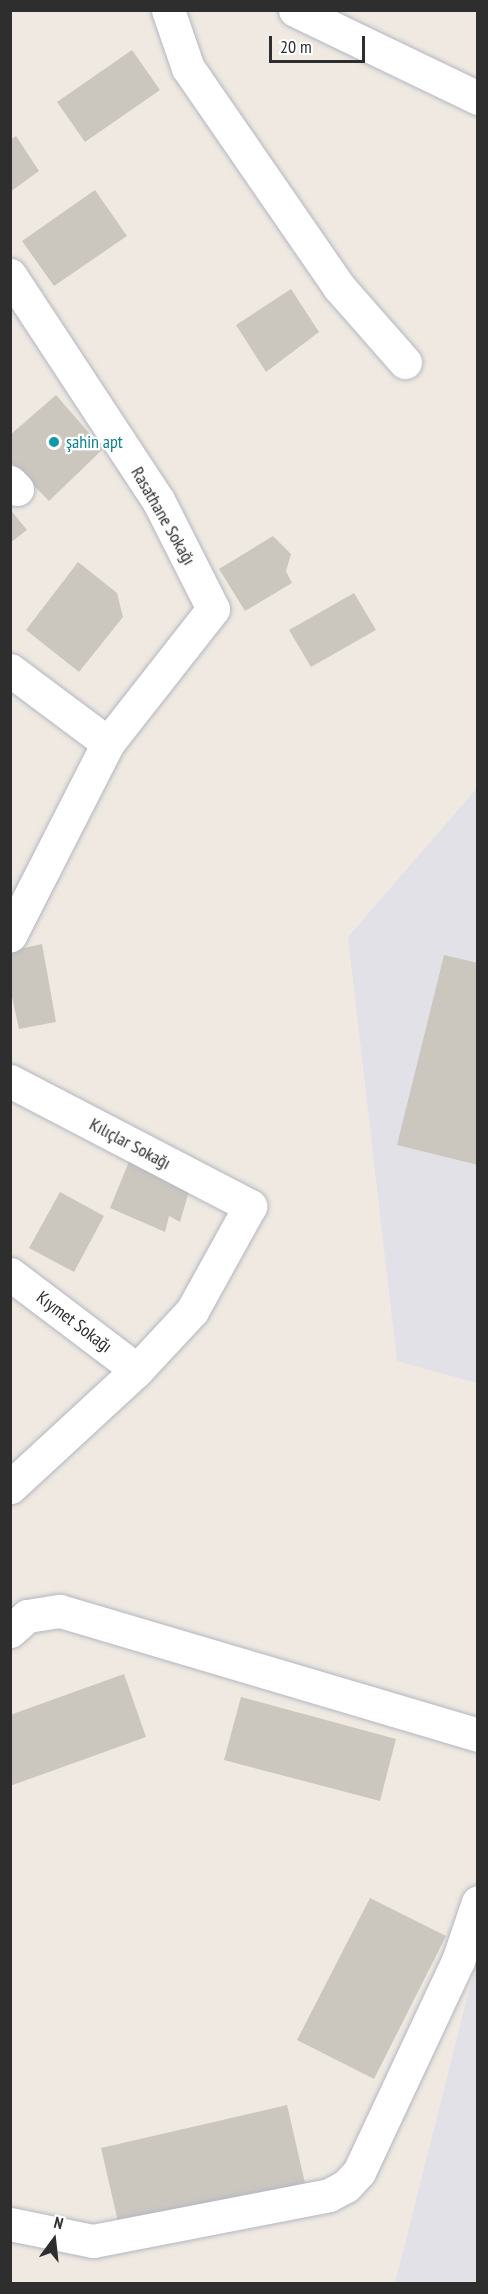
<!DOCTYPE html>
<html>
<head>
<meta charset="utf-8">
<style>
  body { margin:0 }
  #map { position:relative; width:488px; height:2294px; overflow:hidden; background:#efe9e1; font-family:"PT Sans Narrow",sans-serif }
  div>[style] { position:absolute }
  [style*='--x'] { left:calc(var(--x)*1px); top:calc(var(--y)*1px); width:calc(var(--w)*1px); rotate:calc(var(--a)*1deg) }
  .industrial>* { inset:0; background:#e3e1e8 }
  .building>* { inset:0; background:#cbc7bf }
  .roads { filter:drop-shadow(0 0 2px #b4b7c1) drop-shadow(0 0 2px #b4b7c1) }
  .minor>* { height:33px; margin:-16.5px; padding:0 16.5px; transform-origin:16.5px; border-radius:16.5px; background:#fff }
  .dots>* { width:16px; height:16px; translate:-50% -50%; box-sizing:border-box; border:3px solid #fff; border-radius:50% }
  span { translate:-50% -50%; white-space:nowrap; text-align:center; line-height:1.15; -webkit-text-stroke:4.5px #fff; paint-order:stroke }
  .culture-label { font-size:18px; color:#0d838f }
  .left { translate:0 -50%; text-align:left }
  .street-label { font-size:18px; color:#2e2e2e }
  .frame { position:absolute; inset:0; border:12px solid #2e2e2e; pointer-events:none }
  .north { position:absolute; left:24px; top:2210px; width:60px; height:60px; -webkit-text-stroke:4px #fff; paint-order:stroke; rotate:15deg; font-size:16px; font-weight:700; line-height:24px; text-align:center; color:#2e2e2e }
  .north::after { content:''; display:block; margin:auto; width:21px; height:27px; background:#2e2e2e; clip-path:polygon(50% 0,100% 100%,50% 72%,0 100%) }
  .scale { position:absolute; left:269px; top:36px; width:96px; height:27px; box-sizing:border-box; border:3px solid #2e2e2e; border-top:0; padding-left:8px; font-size:18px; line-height:21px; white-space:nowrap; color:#2e2e2e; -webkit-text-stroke:4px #fff; paint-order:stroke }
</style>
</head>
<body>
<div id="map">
  <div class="industrial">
    <i style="clip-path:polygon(477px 788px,477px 1383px,397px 1361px,348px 937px)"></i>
    <i style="clip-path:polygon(477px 1959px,477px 2283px,395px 2283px)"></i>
  </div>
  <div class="building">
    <i style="clip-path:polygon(132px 50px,160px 90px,85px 142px,57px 102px)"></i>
    <i style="clip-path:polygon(16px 136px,39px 171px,10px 192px,10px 140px)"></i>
    <i style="clip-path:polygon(95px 190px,127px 236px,54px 286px,22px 241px)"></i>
    <i style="clip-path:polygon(291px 289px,319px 332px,266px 372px,236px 325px)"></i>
    <i style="clip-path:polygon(56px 395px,103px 449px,49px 501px,10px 461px,10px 435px)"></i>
    <i style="clip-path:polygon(10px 509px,27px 530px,10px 543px)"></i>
    <i style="clip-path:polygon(273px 536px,291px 554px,286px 571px,292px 583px,245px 611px,219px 569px)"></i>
    <i style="clip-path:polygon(78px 562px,117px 593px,123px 617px,79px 672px,26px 630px)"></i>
    <i style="clip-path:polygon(354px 593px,376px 630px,311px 667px,289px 630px)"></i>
    <i style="clip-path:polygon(42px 944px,56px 1022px,19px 1029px,10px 988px,10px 951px)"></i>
    <i style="clip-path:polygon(444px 955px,478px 963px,478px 1165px,397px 1145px)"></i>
    <i style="clip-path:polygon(130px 1159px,191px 1184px,180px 1222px,169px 1216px,165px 1232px,110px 1208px)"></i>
    <i style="clip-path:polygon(60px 1192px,104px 1216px,74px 1272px,29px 1248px)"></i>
    <i style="clip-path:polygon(124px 1674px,146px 1737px,10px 1786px,10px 1715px)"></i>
    <i style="clip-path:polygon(241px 1697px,396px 1739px,380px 1801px,224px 1760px)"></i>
    <i style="clip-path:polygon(370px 1898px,446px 1936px,374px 2079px,297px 2040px)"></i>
    <i style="clip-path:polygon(287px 2105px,305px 2183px,119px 2226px,101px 2148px)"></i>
  </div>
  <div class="roads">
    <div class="minor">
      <i style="--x:168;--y:10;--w:61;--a:71"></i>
      <i style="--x:188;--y:68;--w:266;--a:55.4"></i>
      <i style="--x:339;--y:287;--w:100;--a:48.7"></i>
      <i style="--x:295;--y:10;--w:203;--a:25.7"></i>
      <i style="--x:10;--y:275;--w:269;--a:56.7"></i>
      <i style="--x:158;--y:500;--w:122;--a:63.2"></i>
      <i style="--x:213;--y:609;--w:170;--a:128.1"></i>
      <i style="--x:108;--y:743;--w:216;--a:117"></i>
      <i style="--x:10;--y:482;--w:10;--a:45"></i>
      <i style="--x:10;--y:670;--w:122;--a:36.7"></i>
      <i style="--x:10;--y:1081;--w:271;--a:27.5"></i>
      <i style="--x:250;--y:1206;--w:120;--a:118.9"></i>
      <i style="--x:192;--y:1311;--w:81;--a:133"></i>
      <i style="--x:137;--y:1370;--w:173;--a:137.3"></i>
      <i style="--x:10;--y:1274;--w:159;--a:37.1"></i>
      <i style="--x:10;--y:1631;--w:23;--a:-41"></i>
      <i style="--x:27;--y:1616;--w:33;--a:-9"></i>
      <i style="--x:60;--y:1611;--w:436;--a:16.5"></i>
      <i style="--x:10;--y:2224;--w:85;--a:11.6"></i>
      <i style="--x:93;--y:2241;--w:240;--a:-11"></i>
      <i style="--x:329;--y:2195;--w:19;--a:-28"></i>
      <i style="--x:346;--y:2186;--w:19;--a:-47"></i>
      <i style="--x:359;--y:2172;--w:233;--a:-64.9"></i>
      <i style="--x:458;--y:1961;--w:62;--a:-71.3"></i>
    </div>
  </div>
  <div class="dots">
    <i style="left:54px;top:442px;background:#0f9aa8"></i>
  </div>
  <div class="culture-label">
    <span class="left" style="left:66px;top:442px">şahin apt</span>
  </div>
  <div class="street-label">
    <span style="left:163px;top:516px;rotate:60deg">Rasathane Sokağı</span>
    <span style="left:130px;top:1144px;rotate:28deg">Kılıçlar Sokağı</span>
    <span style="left:74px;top:1322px;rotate:37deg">Kıymet Sokağı</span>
  </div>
  <div class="frame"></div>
  <div class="north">N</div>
  <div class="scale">20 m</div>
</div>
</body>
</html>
